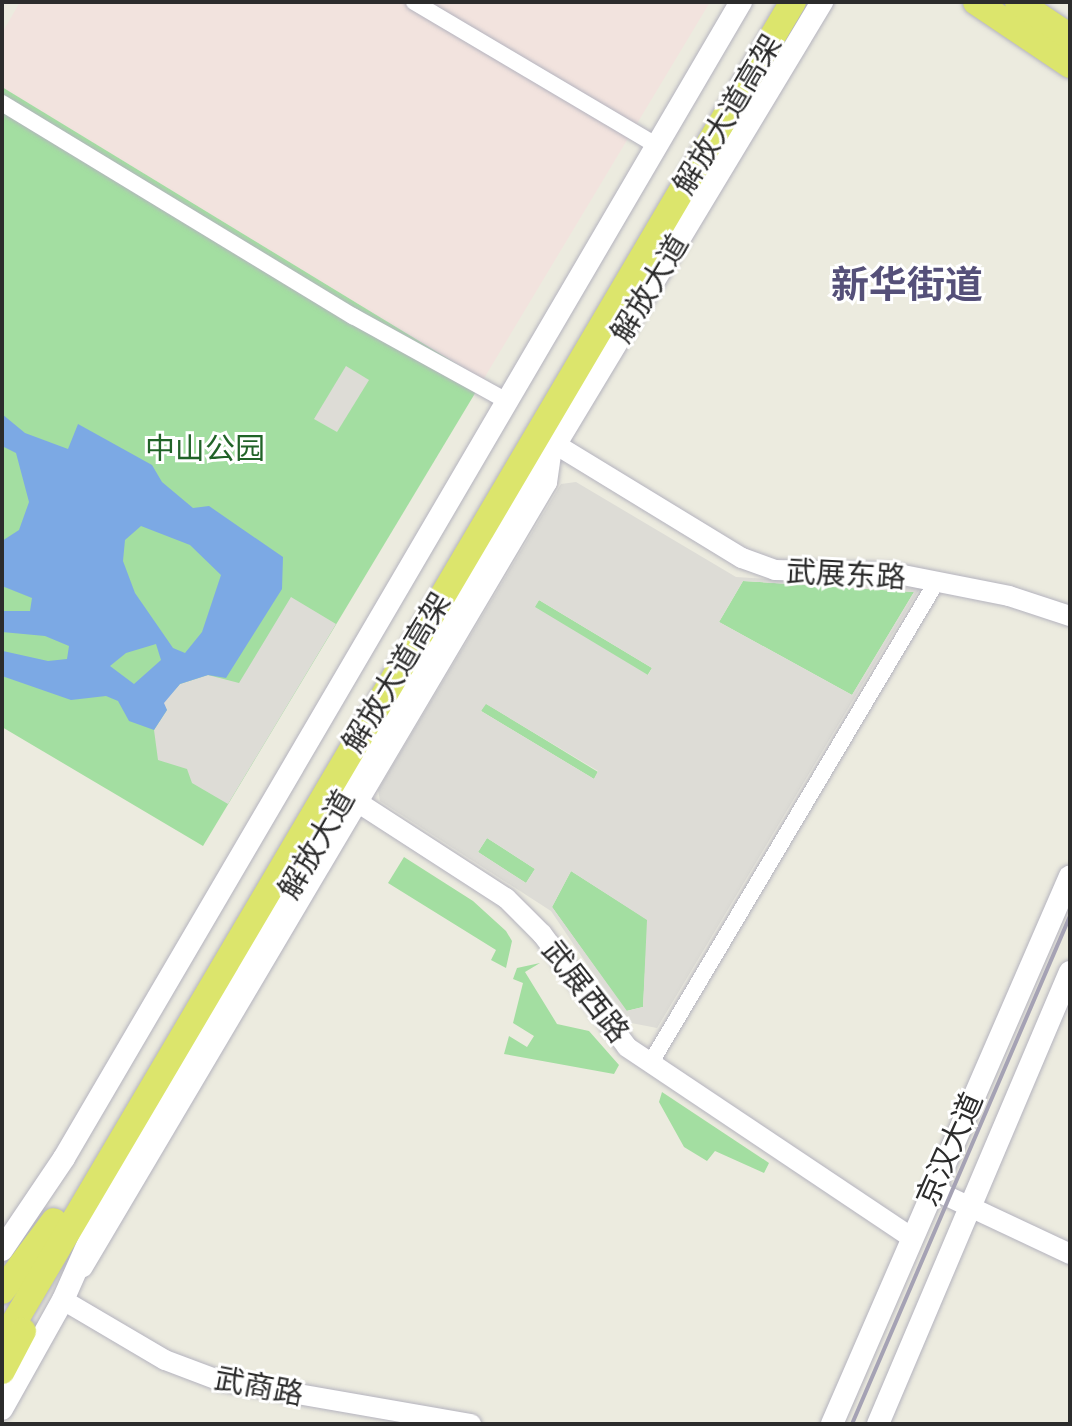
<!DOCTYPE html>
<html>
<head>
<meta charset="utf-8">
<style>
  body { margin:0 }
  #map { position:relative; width:1072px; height:1426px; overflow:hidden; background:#ecebdf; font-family:"PT Sans Narrow","Noto Sans SC",sans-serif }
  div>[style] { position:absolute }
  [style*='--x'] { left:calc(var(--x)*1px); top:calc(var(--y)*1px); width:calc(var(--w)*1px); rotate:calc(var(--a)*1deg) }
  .medical>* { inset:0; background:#f2e3de }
  .green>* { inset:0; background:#a3dea1 }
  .plaza>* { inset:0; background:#dddcd6 }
  .water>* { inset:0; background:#7ca9e4 }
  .roads { filter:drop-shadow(0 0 2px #b4b3be) drop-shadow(0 0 2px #b4b3be) }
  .minor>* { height:16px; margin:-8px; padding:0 8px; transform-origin:8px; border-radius:8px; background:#fff }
  .tertiary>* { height:20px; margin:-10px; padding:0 10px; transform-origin:10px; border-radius:10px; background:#fff }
  .secondary>* { height:22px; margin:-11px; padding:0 11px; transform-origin:11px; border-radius:11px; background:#fff }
  .primary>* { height:26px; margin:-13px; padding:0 13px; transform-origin:13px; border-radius:13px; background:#dce56c }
  .rail>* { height:4px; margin:-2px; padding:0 2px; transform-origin:2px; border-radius:2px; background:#a5a2b4 }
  span { translate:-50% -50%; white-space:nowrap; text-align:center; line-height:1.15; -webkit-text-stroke:6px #fff; paint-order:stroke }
  .street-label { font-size:30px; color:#2c2c2c }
  .park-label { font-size:30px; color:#216328 }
  .district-label { font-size:38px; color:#555079; font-weight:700 }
  .frame { position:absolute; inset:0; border:4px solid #2c2c2c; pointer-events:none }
</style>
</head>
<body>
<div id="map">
  <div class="medical">
    <i style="clip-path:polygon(20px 2px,710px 2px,483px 380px,2px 87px,2px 33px)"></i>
  </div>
  <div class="green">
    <i style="clip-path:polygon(2px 87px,483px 380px,203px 846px,2px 727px)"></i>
    <i style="clip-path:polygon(743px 581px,914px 592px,852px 695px,719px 622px)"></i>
    <i style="clip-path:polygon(539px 600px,652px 668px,647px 676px,534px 607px)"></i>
    <i style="clip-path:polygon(485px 703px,598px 772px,594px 779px,481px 711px)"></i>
    <i style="clip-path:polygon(487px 838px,535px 869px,526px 883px,478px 852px)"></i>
    <i style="clip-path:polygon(404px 857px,473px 901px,506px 931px,512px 941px,506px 968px,491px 960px,496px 950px,388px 883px)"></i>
    <i style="clip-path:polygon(571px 871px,648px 920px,643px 1007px,626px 1011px,552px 907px)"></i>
    <i style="clip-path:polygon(540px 963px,525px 972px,557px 1024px,589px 1031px,619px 1065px,614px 1074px,504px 1054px,509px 1036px,527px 1047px,534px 1036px,513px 1023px,523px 983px,513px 979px,517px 968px)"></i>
    <i style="clip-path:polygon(662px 1092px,769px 1163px,764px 1173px,715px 1151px,707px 1161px,684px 1147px,659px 1102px)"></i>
  </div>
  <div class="plaza">
    <i style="clip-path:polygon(346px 366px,369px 380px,337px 432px,314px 419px)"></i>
    <i style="clip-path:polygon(evenodd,576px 482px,736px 577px,920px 588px,657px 1028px,626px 1022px,551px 911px,380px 801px,378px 790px,561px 484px,576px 482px,743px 581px,913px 592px,914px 592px,852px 695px,719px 622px,743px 581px,576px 482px,539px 600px,652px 668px,648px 675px,535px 607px,539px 600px,576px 482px,486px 704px,598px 771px,594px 779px,481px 711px,486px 704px,576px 482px,487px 838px,535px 869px,526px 883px,478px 852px,487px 838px,576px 482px,571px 871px,647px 920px,643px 1007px,627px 1011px,552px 907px,571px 871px)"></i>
    <i style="clip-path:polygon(291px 597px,336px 624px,228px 804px,192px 783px,187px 769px,158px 760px,154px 730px,167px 710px,163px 703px,180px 684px,208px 675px,239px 683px)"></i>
  </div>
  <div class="water">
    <i style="clip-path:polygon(evenodd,2px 414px,25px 433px,68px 449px,78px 424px,152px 465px,162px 482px,193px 508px,209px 506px,283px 557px,282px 589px,226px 678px,208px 675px,180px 684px,164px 703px,167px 710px,154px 730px,129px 721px,118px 701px,106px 696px,71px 700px,2px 676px,2px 641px,3px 651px,48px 661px,67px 659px,69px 646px,45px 636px,2px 632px,2px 611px,30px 611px,32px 598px,2px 586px,2px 541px,19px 530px,29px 502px,16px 453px,2px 446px,2px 414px,141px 526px,190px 545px,221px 575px,202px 632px,185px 653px,173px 648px,135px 593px,123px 561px,125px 540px,141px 526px,2px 414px,156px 644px,161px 660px,134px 684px,110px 666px,126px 653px,156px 644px)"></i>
  </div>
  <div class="roads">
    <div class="minor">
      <i style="--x:414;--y:2;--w:281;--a:30.6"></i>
      <i style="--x:2;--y:103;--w:411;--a:31.3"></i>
      <i style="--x:353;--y:316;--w:178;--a:28.9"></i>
      <i style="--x:650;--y:1064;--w:562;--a:-59.28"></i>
      <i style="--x:84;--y:1269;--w:913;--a:-59.39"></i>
      <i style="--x:549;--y:483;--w:27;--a:-82"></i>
    </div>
    <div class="tertiary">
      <i style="--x:555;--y:444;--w:219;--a:31.4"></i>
      <i style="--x:742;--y:558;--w:35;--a:20"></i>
      <i style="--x:775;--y:570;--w:118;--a:1.5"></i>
      <i style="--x:893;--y:573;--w:118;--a:11.2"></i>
      <i style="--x:1009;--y:596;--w:64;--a:18.2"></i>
      <i style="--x:345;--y:794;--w:192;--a:32.9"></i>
      <i style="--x:506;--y:898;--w:51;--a:45"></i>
      <i style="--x:542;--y:934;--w:141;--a:53"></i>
      <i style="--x:627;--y:1047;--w:342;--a:33.8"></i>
      <i style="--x:932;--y:1189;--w:153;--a:25.2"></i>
      <i style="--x:63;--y:1300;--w:118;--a:30.5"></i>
      <i style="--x:165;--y:1360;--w:57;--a:20.7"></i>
      <i style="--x:218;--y:1380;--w:257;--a:9.9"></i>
    </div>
    <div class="secondary">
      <i style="--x:2;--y:1250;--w:111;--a:-56"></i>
      <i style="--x:64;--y:1158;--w:1340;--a:-59.65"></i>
      <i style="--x:2;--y:1409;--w:125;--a:-60.8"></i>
      <i style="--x:63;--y:1300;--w:86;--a:-66.1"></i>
      <i style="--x:98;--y:1221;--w:493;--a:-60"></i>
      <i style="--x:345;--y:794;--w:925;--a:-58.94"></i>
      <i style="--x:832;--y:1424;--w:597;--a:-66.52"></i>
      <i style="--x:878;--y:1424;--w:491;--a:-67"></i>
    </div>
    <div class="primary">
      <i style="--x:976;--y:2;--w:113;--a:33.8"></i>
      <i style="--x:1018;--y:2;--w:63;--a:33.9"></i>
      <i style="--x:2;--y:1291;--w:87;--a:-53.4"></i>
      <i style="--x:2;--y:1343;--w:1557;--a:-59.47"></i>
      <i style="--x:2;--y:1371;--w:45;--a:-62.3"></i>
    </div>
  </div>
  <div class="rail">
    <i style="--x:852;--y:1424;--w:553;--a:-66.77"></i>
  </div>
  <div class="street-label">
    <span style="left:727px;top:114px;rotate:-59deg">解放大道高架</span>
    <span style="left:649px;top:288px;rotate:-59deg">解放大道</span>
    <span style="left:846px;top:574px;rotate:3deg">武展东路</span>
    <span style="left:396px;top:672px;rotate:-59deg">解放大道高架</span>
    <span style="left:316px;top:844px;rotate:-60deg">解放大道</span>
    <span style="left:586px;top:991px;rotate:52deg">武展西路</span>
    <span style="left:949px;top:1149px;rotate:-66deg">京汉大道</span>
    <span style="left:259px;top:1386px;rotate:11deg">武商路</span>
  </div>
  <div class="park-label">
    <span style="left:205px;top:448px">中山公园</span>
  </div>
  <div class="district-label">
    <span style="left:907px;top:284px">新华街道</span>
  </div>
  <div class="frame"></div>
</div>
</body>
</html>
